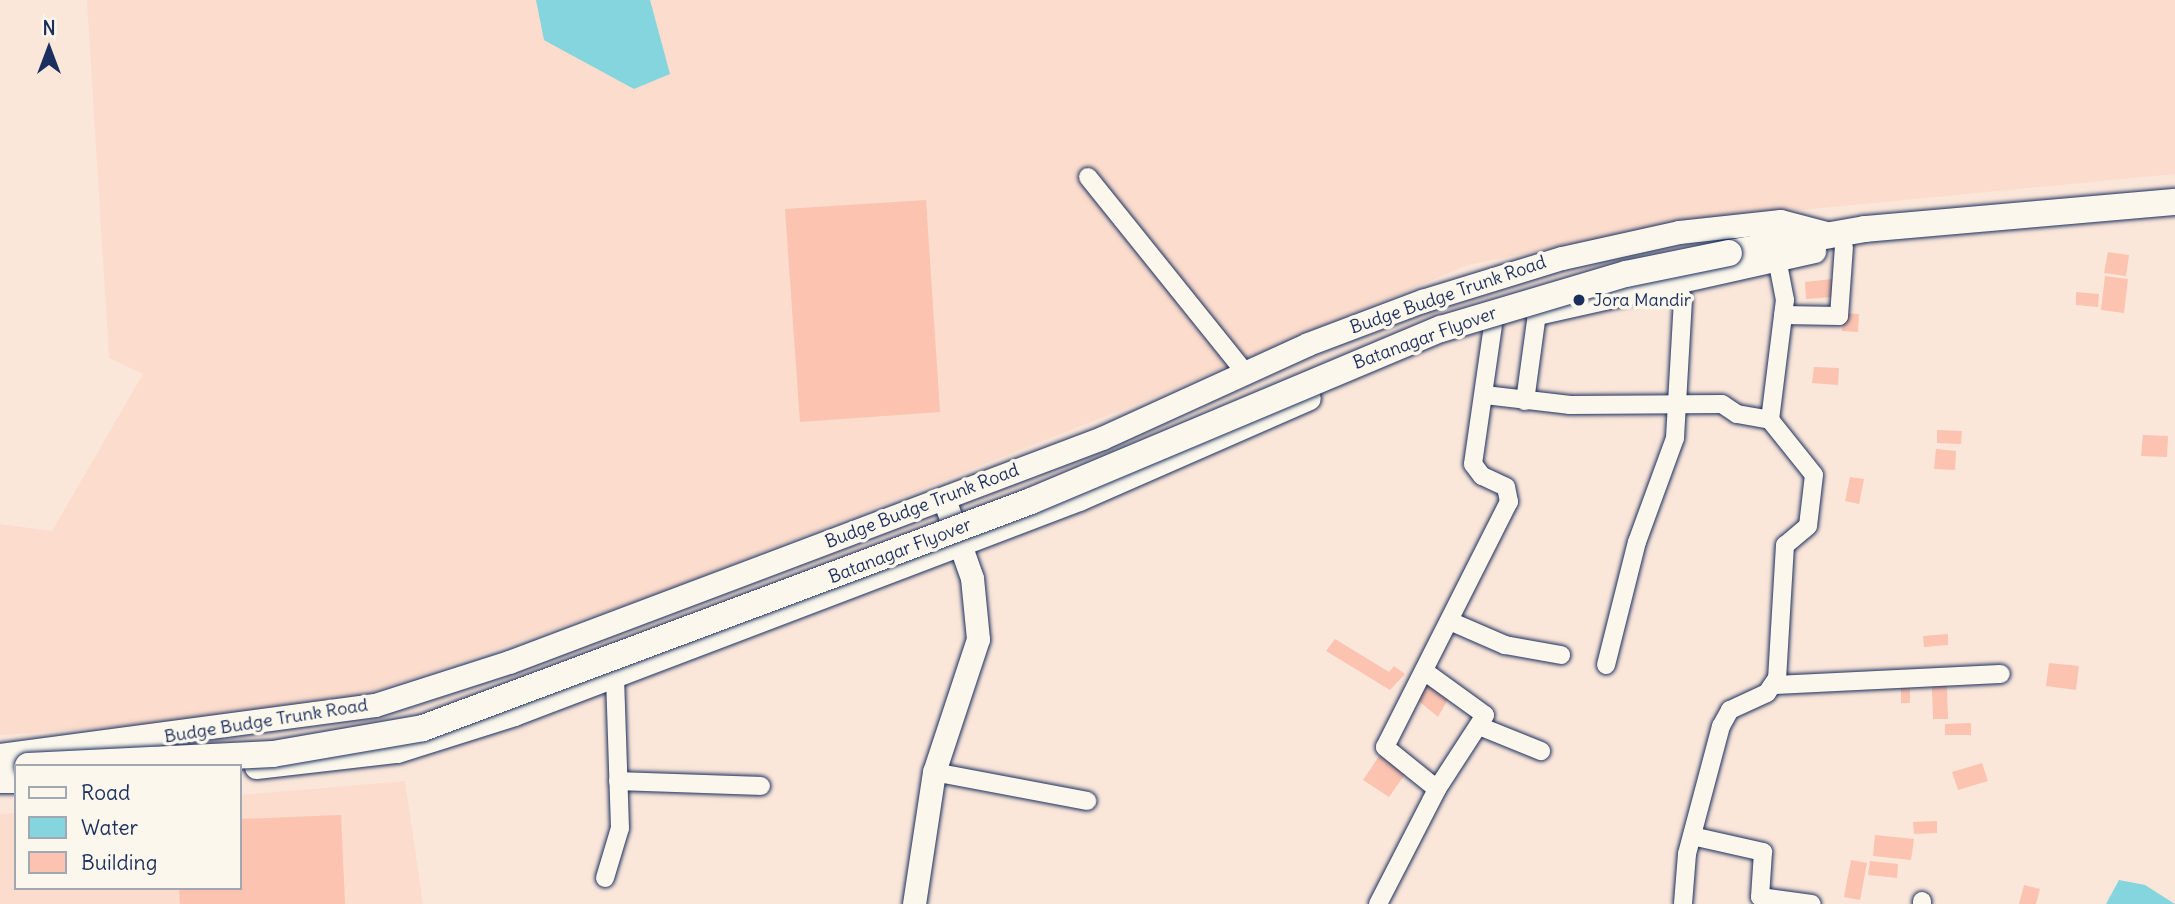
<!DOCTYPE html>
<html>
<head>
<meta charset="utf-8">
<style>
  body { margin:0 }
  #map { position:relative; width:2175px; height:904px; overflow:hidden; background:#fbe7da; font-family:Delius,sans-serif }
  div>[style] { position:absolute }
  [style*='--x'] { left:calc(var(--x)*1px); top:calc(var(--y)*1px); width:calc(var(--w)*1px); rotate:calc(var(--a)*1deg) }
  .built>* { inset:0; background:#fbdccd }
  .water>* { inset:0; background:#84d5dd }
  .building>* { inset:0; background:#fbc3b0 }
  .roads { filter:drop-shadow(0 0 2px #1b2f5e) drop-shadow(0 0 2px #1b2f5e) }
  .minor>* { height:18px; margin:-9px; padding:0 9px; transform-origin:9px; border-radius:9px; background:#fbf7ec }
  .tertiary>* { height:23px; margin:-11.5px; padding:0 11.5px; transform-origin:11.5px; border-radius:11.5px; background:#fbf7ec }
  .secondary>* { height:26px; margin:-13px; padding:0 13px; transform-origin:13px; border-radius:13px; background:#fbf7ec }
  .bridges { filter:drop-shadow(0 0 2px #1b2f5e) drop-shadow(0 0 2px #1b2f5e) }
  .secondary-bridge>* { height:26px; margin:-13px; padding:0 13px; transform-origin:13px; border-radius:13px; background:#fbf7ec }
  .dots>* { width:19px; height:19px; translate:-50% -50%; box-sizing:border-box; border:4px solid #fbf7ec; border-radius:50% }
  span { translate:-50% -50%; white-space:nowrap; text-align:center; line-height:1.15; -webkit-text-stroke:7px #fbf7ec; paint-order:stroke }
  .street-label { font-size:18px; color:#1b2f5e }
  .poi-label { font-size:18px; color:#1b2f5e }
  .left { translate:0 -50%; text-align:left }
  .legend { position:absolute; left:14px; top:764px; width:228px; height:126px; box-sizing:border-box; background:#fbf7ec; border:2px solid #a1a7b3; margin:0; padding:9px 12px; list-style:none; font-size:21px; color:#1b2f5e }
  .legend li { display:flex; align-items:center; gap:14px; height:35px }
  .legend b { width:35px; border:2px solid #a1a7b3 }
  .north { position:absolute; left:14px; top:14px; width:70px; height:70px; -webkit-text-stroke:5px #fbf7ec; paint-order:stroke; rotate:0deg; font-size:19px; font-weight:700; line-height:28px; text-align:center; color:#1b2f5e }
  .north::after { content:''; display:block; margin:auto; width:24px; height:32px; background:#1b2f5e; clip-path:polygon(50% 0,100% 100%,50% 72%,0 100%) }
</style>
</head>
<body>
<div id="map">
  <div class="built">
    <i style="clip-path:polygon(87px 0,2175px 0,2175px 174px,1678px 222px,1468px 265px,1144px 401px,656px 594px,369px 693px,276px 715px,0 735px,0 524px,52px 531px,143px 374px,109px 358px)"></i>
    <i style="clip-path:polygon(405px 781px,423px 904px,0 904px,0 814px,16px 813px,16px 888px,240px 888px,240px 795px)"></i>
  </div>
  <div class="water">
    <i style="clip-path:polygon(536px 0,650px 0,670px 74px,634px 89px,564px 51px,544px 40px)"></i>
    <i style="clip-path:polygon(2119px 880px,2145px 885px,2175px 904px,2106px 904px)"></i>
  </div>
  <div class="building">
    <i style="clip-path:polygon(926px 200px,940px 412px,800px 422px,785px 209px)"></i>
    <i style="clip-path:polygon(2108px 252px,2129px 255px,2126px 276px,2104px 273px)"></i>
    <i style="clip-path:polygon(2105px 276px,2128px 279px,2124px 313px,2101px 310px)"></i>
    <i style="clip-path:polygon(1832px 279px,1833px 297px,1806px 299px,1805px 282px)"></i>
    <i style="clip-path:polygon(2076px 292px,2099px 294px,2098px 307px,2076px 305px)"></i>
    <i style="clip-path:polygon(1843px 313px,1859px 314px,1858px 332px,1842px 331px)"></i>
    <i style="clip-path:polygon(1814px 367px,1839px 368px,1838px 385px,1812px 383px)"></i>
    <i style="clip-path:polygon(1937px 430px,1962px 431px,1961px 444px,1937px 443px)"></i>
    <i style="clip-path:polygon(2143px 435px,2168px 436px,2167px 457px,2141px 456px)"></i>
    <i style="clip-path:polygon(1936px 449px,1956px 451px,1955px 470px,1934px 469px)"></i>
    <i style="clip-path:polygon(1850px 477px,1864px 479px,1859px 504px,1845px 501px)"></i>
    <i style="clip-path:polygon(1948px 634px,1948px 645px,1924px 647px,1923px 636px)"></i>
    <i style="clip-path:polygon(1335px 639px,1389px 672px,1394px 666px,1405px 674px,1390px 690px,1326px 651px)"></i>
    <i style="clip-path:polygon(2049px 663px,2079px 666px,2076px 690px,2046px 686px)"></i>
    <i style="clip-path:polygon(1425px 678px,1451px 694px,1438px 717px,1415px 698px)"></i>
    <i style="clip-path:polygon(1947px 685px,1948px 719px,1933px 719px,1932px 686px)"></i>
    <i style="clip-path:polygon(1901px 688px,1910px 688px,1910px 703px,1901px 703px)"></i>
    <i style="clip-path:polygon(1971px 723px,1971px 735px,1945px 735px,1945px 724px)"></i>
    <i style="clip-path:polygon(1379px 756px,1406px 773px,1389px 797px,1363px 780px)"></i>
    <i style="clip-path:polygon(1982px 763px,1988px 781px,1958px 790px,1952px 772px)"></i>
    <i style="clip-path:polygon(341px 815px,345px 904px,180px 904px,179px 888px,240px 888px,240px 819px)"></i>
    <i style="clip-path:polygon(1937px 821px,1937px 833px,1914px 834px,1913px 822px)"></i>
    <i style="clip-path:polygon(1875px 835px,1914px 839px,1911px 860px,1873px 856px)"></i>
    <i style="clip-path:polygon(1851px 860px,1867px 863px,1860px 900px,1844px 897px)"></i>
    <i style="clip-path:polygon(1870px 861px,1898px 864px,1897px 878px,1868px 875px)"></i>
    <i style="clip-path:polygon(2024px 885px,2040px 889px,2036px 904px,2019px 904px)"></i>
  </div>
  <div class="roads">
    <div class="minor">
      <i style="--x:1088;--y:177;--w:250;--a:51.2"></i>
      <i style="--x:1783;--y:315;--w:56;--a:1"></i>
      <i style="--x:1839;--y:316;--w:69;--a:-85.9"></i>
      <i style="--x:1485;--y:395;--w:86;--a:6.7"></i>
      <i style="--x:1570;--y:405;--w:152;--a:-0.4"></i>
      <i style="--x:1722;--y:404;--w:18;--a:34"></i>
      <i style="--x:1737;--y:414;--w:34;--a:10"></i>
      <i style="--x:1770;--y:420;--w:70;--a:51.3"></i>
      <i style="--x:1814;--y:475;--w:51;--a:96.7"></i>
      <i style="--x:1808;--y:526;--w:30;--a:140"></i>
      <i style="--x:1785;--y:545;--w:133;--a:93.4"></i>
      <i style="--x:1777;--y:678;--w:18;--a:124"></i>
      <i style="--x:1767;--y:693;--w:41;--a:155.3"></i>
      <i style="--x:1730;--y:710;--w:18;--a:119"></i>
      <i style="--x:1721;--y:726;--w:132;--a:104.9"></i>
      <i style="--x:1687;--y:854;--w:50;--a:94.6"></i>
      <i style="--x:1525;--y:401;--w:89;--a:-82.2"></i>
      <i style="--x:1770;--y:420;--w:121;--a:-82.9"></i>
      <i style="--x:1785;--y:300;--w:38;--a:-101"></i>
      <i style="--x:1452;--y:622;--w:58;--a:23.5"></i>
      <i style="--x:1505;--y:645;--w:57;--a:10.1"></i>
      <i style="--x:1606;--y:665;--w:127;--a:-75.9"></i>
      <i style="--x:1637;--y:542;--w:111;--a:-69.9"></i>
      <i style="--x:1675;--y:438;--w:138;--a:-86.7"></i>
      <i style="--x:1683;--y:300;--w:22;--a:-114"></i>
      <i style="--x:1774;--y:685;--w:227;--a:-2.8"></i>
      <i style="--x:1479;--y:726;--w:67;--a:22"></i>
      <i style="--x:934;--y:772;--w:156;--a:10.7"></i>
      <i style="--x:618;--y:781;--w:143;--a:2"></i>
      <i style="--x:1437;--y:789;--w:67;--a:-141.1"></i>
      <i style="--x:1385;--y:747;--w:275;--a:-63.2"></i>
      <i style="--x:1509;--y:502;--w:15;--a:-101"></i>
      <i style="--x:1506;--y:487;--w:26;--a:-155"></i>
      <i style="--x:1482;--y:476;--w:15;--a:-127"></i>
      <i style="--x:1473;--y:464;--w:140;--a:-81.8"></i>
      <i style="--x:1692;--y:836;--w:73;--a:12.7"></i>
      <i style="--x:1763;--y:852;--w:45;--a:93.8"></i>
      <i style="--x:1760;--y:897;--w:52;--a:7.7"></i>
      <i style="--x:605;--y:878;--w:52;--a:-73.3"></i>
      <i style="--x:620;--y:828;--w:152;--a:-91.9"></i>
      <i style="--x:1378;--y:904;--w:129;--a:-62.8"></i>
      <i style="--x:1437;--y:789;--w:88;--a:-57"></i>
      <i style="--x:1485;--y:715;--w:75;--a:-144.2"></i>
      <i style="--x:1922;--y:904;--w:3;--a:-90"></i>
    </div>
    <div class="tertiary">
      <i style="--x:1537;--y:313;--w:284;--a:-12.6"></i>
      <i style="--x:0;--y:755;--w:378;--a:-7.6"></i>
      <i style="--x:375;--y:705;--w:141;--a:-17.8"></i>
      <i style="--x:509;--y:662;--w:634;--a:-20.69"></i>
      <i style="--x:1102;--y:438;--w:226;--a:-24.5"></i>
      <i style="--x:1308;--y:344;--w:122;--a:-20.7"></i>
      <i style="--x:1422;--y:301;--w:146;--a:-17.1"></i>
      <i style="--x:1562;--y:258;--w:120;--a:-12.5"></i>
      <i style="--x:1679;--y:232;--w:102;--a:-6.2"></i>
      <i style="--x:1780;--y:221;--w:52;--a:14.6"></i>
      <i style="--x:256;--y:767;--w:142;--a:-6.5"></i>
      <i style="--x:397;--y:751;--w:123;--a:-17.5"></i>
      <i style="--x:514;--y:714;--w:605;--a:-20.83"></i>
      <i style="--x:1079;--y:499;--w:251;--a:-23.7"></i>
      <i style="--x:0;--y:781;--w:16;--a:0"></i>
      <i style="--x:914;--y:904;--w:134;--a:-81.4"></i>
      <i style="--x:934;--y:772;--w:140;--a:-71.7"></i>
      <i style="--x:978;--y:639;--w:61;--a:-95.6"></i>
      <i style="--x:972;--y:578;--w:84;--a:-109.5"></i>
    </div>
    <div class="secondary">
      <i style="--x:1729;--y:253;--w:138;--a:-10"></i>
      <i style="--x:1865;--y:229;--w:311;--a:-5"></i>
      <i style="--x:0;--y:767;--w:16;--a:-4"></i>
    </div>
  </div>
  <div class="bridges">
    <div class="secondary-bridge">
      <i style="--x:28;--y:766;--w:245;--a:-2.8"></i>
      <i style="--x:273;--y:754;--w:152;--a:-9.8"></i>
      <i style="--x:423;--y:728;--w:649;--a:-20.47"></i>
      <i style="--x:1031;--y:501;--w:445;--a:-22.8"></i>
      <i style="--x:1441;--y:329;--w:193;--a:-16.6"></i>
      <i style="--x:1626;--y:274;--w:105;--a:-11.5"></i>
    </div>
  </div>
  <div class="dots">
    <i style="left:1579px;top:300px;background:#1b2f5e"></i>
  </div>
  <div class="street-label">
    <span style="left:1448px;top:295px;rotate:-19deg">Budge Budge Trunk Road</span>
    <span style="left:1425px;top:338px;rotate:-20deg">Batanagar Flyover</span>
    <span style="left:922px;top:506px;rotate:-21deg">Budge Budge Trunk Road</span>
    <span style="left:900px;top:551px;rotate:-21deg">Batanagar Flyover</span>
    <span style="left:266px;top:721px;rotate:-9deg">Budge Budge Trunk Road</span>
  </div>
  <div class="poi-label">
    <span class="left" style="left:1593px;top:300px">Jora Mandir</span>
  </div>
  <ul class="legend">
  <li><b style="height:9px;background:#fbf7ec"></b>Road</li>
  <li><b style="height:19px;background:#84d5dd"></b>Water</li>
  <li><b style="height:19px;background:#fbc3b0"></b>Building</li>
  </ul>
  <div class="north">N</div>
</div>
</body>
</html>
